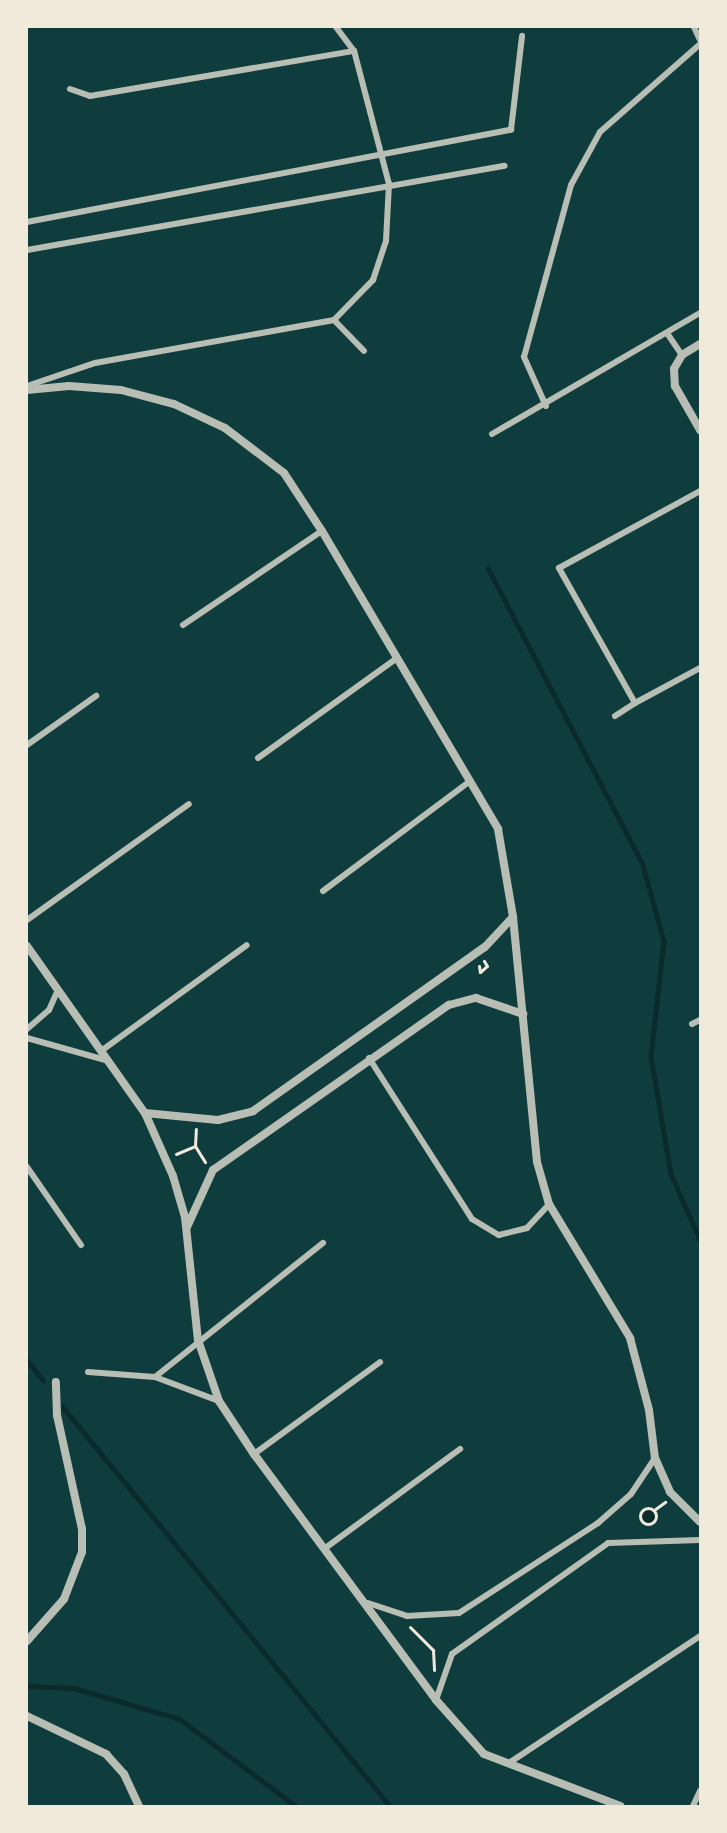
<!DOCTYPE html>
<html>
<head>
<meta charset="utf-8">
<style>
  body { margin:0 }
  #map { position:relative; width:727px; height:1833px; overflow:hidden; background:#0f3d3e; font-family:Merriweather,serif }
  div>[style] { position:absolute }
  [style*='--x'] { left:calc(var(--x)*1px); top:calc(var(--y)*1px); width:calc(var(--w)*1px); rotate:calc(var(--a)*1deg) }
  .water>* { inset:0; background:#0a2a2b }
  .round { border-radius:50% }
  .stream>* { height:4.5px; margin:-2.25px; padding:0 2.25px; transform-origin:2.25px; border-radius:2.25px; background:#0a2a2b }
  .path>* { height:3px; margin:-1.5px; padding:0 1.5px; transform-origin:1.5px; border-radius:1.5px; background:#f1e9da }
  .path>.ring { margin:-1.5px; padding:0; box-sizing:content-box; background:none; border:3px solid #f1e9da; border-radius:50% }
  .minor>* { height:6px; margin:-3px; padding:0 3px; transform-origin:3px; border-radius:3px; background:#b8beb3 }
  .tertiary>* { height:8px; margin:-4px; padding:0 4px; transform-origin:4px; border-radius:4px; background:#b8beb3 }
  span { translate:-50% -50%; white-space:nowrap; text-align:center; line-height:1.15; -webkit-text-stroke:6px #f1e9da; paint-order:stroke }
  .frame { position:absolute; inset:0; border:28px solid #f1e9da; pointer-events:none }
</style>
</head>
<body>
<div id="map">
  <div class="water">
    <i class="round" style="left:640px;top:1508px;width:16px;height:16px"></i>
  </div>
  <div class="stream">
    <i style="--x:488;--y:568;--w:335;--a:62.4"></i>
    <i style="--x:643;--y:865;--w:79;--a:74.6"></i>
    <i style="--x:664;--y:941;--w:116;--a:96.4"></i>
    <i style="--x:651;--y:1056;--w:120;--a:80.4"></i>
    <i style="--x:671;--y:1174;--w:71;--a:66"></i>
    <i style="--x:27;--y:1360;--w:26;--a:51"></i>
    <i style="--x:63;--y:1407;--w:516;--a:50.66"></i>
    <i style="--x:27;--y:1686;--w:47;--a:2.4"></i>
    <i style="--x:74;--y:1688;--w:110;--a:16.3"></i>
    <i style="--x:180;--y:1719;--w:145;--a:36.9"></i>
  </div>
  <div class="path">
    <i style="--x:479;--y:966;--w:6;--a:81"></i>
    <i style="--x:480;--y:972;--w:9;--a:-41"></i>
    <i style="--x:487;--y:966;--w:6;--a:-121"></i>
    <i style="--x:195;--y:1146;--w:19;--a:58"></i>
    <i style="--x:176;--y:1154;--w:21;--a:-23"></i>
    <i style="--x:195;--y:1146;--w:17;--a:-87"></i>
    <i class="ring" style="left:640px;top:1508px;width:13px;height:13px"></i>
    <i style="--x:654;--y:1510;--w:14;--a:-36"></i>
    <i style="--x:410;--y:1627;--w:33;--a:45"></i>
    <i style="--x:433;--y:1650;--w:20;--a:87"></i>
  </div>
  <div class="minor">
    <i style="--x:694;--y:27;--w:14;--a:65"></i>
    <i style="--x:70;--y:89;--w:21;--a:19"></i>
    <i style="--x:90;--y:96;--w:268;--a:-9.7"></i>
    <i style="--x:27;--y:222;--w:493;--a:-10.8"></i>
    <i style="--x:511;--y:130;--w:95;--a:-83.3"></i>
    <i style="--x:27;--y:250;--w:485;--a:-10"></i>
    <i style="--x:334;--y:320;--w:43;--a:45.9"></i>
    <i style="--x:667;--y:333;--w:27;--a:56"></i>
    <i style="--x:27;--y:386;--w:72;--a:-18.7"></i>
    <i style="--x:95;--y:363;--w:243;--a:-10.2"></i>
    <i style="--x:334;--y:320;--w:56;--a:-45.7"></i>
    <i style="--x:373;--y:280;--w:41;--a:-71.6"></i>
    <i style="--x:386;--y:241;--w:57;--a:-87"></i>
    <i style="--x:389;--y:184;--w:138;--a:-104.7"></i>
    <i style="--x:354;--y:51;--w:30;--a:-127"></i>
    <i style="--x:546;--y:406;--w:54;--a:-114.2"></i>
    <i style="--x:524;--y:357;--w:178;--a:-74.7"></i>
    <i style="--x:571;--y:185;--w:60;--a:-61.3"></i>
    <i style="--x:600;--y:132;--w:133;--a:-41.3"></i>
    <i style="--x:492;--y:434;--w:241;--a:-30.2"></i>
    <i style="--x:183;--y:625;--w:168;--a:-34.1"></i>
    <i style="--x:635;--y:703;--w:74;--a:-28.3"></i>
    <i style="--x:615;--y:716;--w:24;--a:-33"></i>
    <i style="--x:635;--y:703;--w:155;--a:-119.4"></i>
    <i style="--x:559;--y:568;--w:161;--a:-28.6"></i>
    <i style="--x:27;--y:745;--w:85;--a:-35.4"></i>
    <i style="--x:258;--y:758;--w:170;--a:-35.7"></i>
    <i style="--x:323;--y:891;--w:184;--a:-36.8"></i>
    <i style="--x:27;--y:920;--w:199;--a:-35.6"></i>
    <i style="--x:692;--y:1024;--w:9;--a:-27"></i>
    <i style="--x:27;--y:1029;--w:29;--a:-41"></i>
    <i style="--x:49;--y:1010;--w:22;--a:-66"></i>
    <i style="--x:27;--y:1038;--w:85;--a:15.7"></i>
    <i style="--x:101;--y:1051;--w:180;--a:-36"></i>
    <i style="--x:369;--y:1058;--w:191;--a:57.4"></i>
    <i style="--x:472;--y:1219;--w:31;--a:31"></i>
    <i style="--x:499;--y:1235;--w:29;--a:-14"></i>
    <i style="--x:527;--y:1228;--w:33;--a:-47"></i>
    <i style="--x:27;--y:1167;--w:95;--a:55.3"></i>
    <i style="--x:88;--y:1372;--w:67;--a:4.3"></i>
    <i style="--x:155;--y:1377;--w:68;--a:20.6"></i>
    <i style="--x:155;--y:1377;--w:215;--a:-38.6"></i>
    <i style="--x:254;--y:1454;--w:156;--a:-36.1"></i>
    <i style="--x:324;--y:1549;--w:169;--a:-36.3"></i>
    <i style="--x:368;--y:1603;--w:41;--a:18.4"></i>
    <i style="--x:407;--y:1616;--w:52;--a:-3.3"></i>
    <i style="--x:459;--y:1613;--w:166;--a:-32.9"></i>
    <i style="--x:598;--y:1523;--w:44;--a:-41.3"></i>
    <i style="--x:631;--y:1494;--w:43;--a:-56.3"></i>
    <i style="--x:436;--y:1700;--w:49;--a:-70.8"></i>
    <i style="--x:452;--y:1654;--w:191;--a:-35.4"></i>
    <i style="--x:608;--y:1543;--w:92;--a:-1.9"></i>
    <i style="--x:509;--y:1763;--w:229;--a:-33.6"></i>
    <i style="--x:693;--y:1806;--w:17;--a:-65"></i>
  </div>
  <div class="tertiary">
    <i style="--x:700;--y:344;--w:21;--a:149"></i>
    <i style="--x:682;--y:355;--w:16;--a:120"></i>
    <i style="--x:674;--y:369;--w:17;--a:87"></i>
    <i style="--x:675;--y:386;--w:51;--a:60.4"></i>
    <i style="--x:27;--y:390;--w:42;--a:-5.4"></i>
    <i style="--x:69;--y:386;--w:52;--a:4.4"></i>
    <i style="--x:121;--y:390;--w:55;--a:14.8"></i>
    <i style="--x:174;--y:404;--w:56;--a:25.2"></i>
    <i style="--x:225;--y:428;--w:74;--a:37.3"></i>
    <i style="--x:284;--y:473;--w:69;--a:56.8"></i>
    <i style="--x:322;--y:531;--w:346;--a:59.4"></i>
    <i style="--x:498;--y:829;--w:89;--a:80.3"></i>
    <i style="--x:513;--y:917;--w:246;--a:84.4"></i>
    <i style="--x:537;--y:1162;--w:44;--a:74.1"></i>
    <i style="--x:549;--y:1204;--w:157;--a:58.8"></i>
    <i style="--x:630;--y:1338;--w:74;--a:75.2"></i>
    <i style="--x:649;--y:1410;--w:48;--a:82.9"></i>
    <i style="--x:655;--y:1458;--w:37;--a:66"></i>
    <i style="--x:670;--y:1492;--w:42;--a:45"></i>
    <i style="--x:27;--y:946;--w:204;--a:54.8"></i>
    <i style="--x:145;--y:1113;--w:69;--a:66"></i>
    <i style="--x:173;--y:1176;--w:43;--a:73.7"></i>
    <i style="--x:185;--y:1217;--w:124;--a:84"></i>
    <i style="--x:198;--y:1340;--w:65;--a:71"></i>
    <i style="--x:219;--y:1401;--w:64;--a:56.6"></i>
    <i style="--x:254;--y:1454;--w:306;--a:53.5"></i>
    <i style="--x:436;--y:1700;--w:72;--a:48.4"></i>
    <i style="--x:484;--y:1754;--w:146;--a:20.9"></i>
    <i style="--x:145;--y:1113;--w:73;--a:5.5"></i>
    <i style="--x:218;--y:1120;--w:36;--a:-14"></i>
    <i style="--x:253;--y:1111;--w:284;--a:-35.3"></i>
    <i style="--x:485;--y:947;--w:41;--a:-47"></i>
    <i style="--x:187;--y:1227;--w:63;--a:-65.5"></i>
    <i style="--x:213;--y:1170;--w:288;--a:-35"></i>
    <i style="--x:449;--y:1005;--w:28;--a:-15"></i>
    <i style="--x:476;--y:998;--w:50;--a:18.8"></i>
    <i style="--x:27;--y:1641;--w:56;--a:-48.6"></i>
    <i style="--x:64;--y:1599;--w:50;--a:-69"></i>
    <i style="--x:82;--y:1552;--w:23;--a:-90"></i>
    <i style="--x:82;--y:1529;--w:117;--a:-102.4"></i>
    <i style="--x:57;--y:1415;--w:33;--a:-92"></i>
    <i style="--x:27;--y:1716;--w:88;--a:25.7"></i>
    <i style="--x:106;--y:1754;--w:27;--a:48"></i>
    <i style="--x:124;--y:1774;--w:35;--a:65"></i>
  </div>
  <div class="frame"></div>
</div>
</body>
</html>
